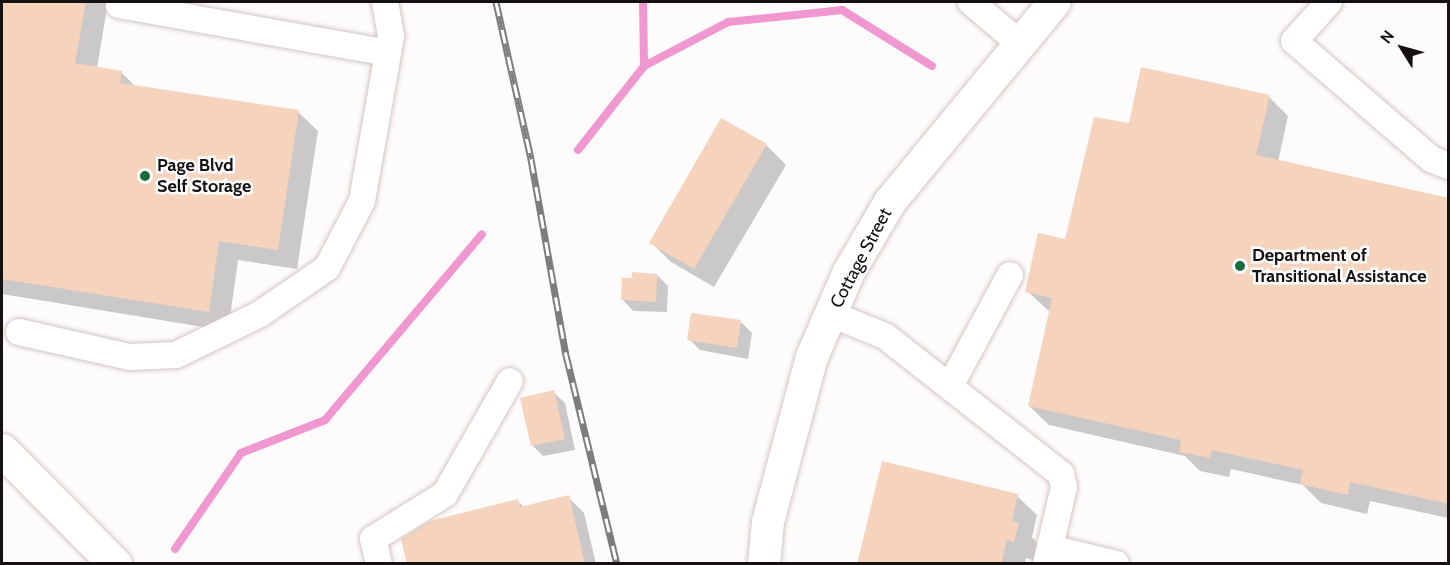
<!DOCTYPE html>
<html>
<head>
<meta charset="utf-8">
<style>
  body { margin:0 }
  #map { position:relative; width:1450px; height:565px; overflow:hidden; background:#fdfbfb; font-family:Cabin,sans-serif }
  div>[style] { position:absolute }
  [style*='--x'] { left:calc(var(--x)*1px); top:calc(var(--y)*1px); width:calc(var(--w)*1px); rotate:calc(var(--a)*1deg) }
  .shadow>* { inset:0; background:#0003 }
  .stream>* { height:8px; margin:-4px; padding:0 4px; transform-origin:4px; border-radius:4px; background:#ef97ce }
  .building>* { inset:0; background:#f6d3bc }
  .roads { filter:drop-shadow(0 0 2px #d1c6c4) drop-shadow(0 0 2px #d1c6c4) }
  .minor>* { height:26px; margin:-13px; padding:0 13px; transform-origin:13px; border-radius:13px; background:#fff }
  .major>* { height:32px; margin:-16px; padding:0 16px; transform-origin:16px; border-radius:16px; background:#fff }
  .highway>* { height:33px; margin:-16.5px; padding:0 16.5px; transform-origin:16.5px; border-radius:16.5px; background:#fff }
  .rail>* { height:7px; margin-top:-3.5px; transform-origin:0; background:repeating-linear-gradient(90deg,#fff 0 14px,#7f7c7c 0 28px); box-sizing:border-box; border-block:2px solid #7f7c7c }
  .dots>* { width:16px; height:16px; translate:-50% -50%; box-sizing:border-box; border:3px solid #fff; border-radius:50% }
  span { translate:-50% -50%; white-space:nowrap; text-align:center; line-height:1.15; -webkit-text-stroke:5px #fff; paint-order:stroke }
  .poi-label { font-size:18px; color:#151111; font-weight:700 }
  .left { translate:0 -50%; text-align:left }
  .street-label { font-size:18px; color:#151111 }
  .frame { position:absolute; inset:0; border:3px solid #151111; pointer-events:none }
  .north { position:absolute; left:1372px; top:18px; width:60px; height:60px; -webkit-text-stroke:4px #fff; paint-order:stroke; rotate:307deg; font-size:16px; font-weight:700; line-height:24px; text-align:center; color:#151111 }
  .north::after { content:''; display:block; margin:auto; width:21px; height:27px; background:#151111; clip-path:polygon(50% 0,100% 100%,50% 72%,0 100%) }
</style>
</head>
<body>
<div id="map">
  <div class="shadow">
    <i style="clip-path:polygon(2px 2px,108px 2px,97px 68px,121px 72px,136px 87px,298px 112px,318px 131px,297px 269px,238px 260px,228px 331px,2px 294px)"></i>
    <i style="clip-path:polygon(1269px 97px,1288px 116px,1278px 162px,1448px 199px,1448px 518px,1370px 501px,1367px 514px,1321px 503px,1303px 485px,1231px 469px,1229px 477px,1200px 471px,1185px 456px,1049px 425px,1029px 406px,1050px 312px,1027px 291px,1066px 241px,1130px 125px)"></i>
    <i style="clip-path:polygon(766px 145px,786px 165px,714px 287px,671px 262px,651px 242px)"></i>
    <i style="clip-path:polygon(657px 275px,668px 286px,667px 312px,633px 311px,622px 299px)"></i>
    <i style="clip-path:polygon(741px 322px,752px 333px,748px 359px,700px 350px,689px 339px)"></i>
    <i style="clip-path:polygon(553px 392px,565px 403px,575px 450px,543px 456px,532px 445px)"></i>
    <i style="clip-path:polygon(1017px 496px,1037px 515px,1032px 537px,1038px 544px,1034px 560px,1026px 558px,1025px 564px,858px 564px)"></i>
    <i style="clip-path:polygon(568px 497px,584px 513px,596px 564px,409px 564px,518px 501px,524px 508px)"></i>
  </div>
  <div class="stream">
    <i style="--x:643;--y:2;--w:64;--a:89.1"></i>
    <i style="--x:578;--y:150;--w:107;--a:-51.8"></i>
    <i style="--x:644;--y:66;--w:95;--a:-27.6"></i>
    <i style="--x:728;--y:22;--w:115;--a:-6"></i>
    <i style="--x:842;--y:10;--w:106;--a:31.9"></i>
    <i style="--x:175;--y:549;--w:116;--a:-55.5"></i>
    <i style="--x:241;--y:453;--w:90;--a:-21.4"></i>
    <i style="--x:325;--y:420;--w:243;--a:-49.8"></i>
  </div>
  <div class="building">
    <i style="clip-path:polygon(2px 2px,86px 2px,75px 63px,122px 71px,120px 83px,299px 110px,278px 250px,219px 241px,209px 312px,2px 279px)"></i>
    <i style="clip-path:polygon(1141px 67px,1270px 95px,1256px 155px,1449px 198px,1449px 504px,1350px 482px,1348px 495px,1300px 484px,1303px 470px,1212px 450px,1210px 458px,1179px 452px,1181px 440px,1028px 406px,1052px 298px,1025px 292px,1038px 233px,1065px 239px,1094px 117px,1129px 123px)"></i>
    <i style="clip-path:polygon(721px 118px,767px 144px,694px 269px,649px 243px)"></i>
    <i style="clip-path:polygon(632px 272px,657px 274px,656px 302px,621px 300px,622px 278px,632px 278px)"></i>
    <i style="clip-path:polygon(691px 313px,741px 320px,737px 348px,687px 340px)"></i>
    <i style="clip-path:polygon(554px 390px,565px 439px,531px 446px,520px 398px)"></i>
    <i style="clip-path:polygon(882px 461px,1018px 494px,1012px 521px,1019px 523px,1014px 542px,1007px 540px,1001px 564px,857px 564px)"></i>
    <i style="clip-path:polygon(569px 495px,585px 564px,407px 564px,401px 539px,430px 521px,518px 499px,520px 507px)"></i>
  </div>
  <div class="roads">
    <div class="minor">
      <i style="--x:120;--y:2;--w:3;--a:108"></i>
      <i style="--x:119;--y:5;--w:273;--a:10.1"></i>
      <i style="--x:971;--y:2;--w:63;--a:40.5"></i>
      <i style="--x:1329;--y:2;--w:52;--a:131.9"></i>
      <i style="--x:1294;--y:41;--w:181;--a:40.7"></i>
      <i style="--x:1431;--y:159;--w:18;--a:22"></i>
      <i style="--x:831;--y:314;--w:58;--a:22.2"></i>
      <i style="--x:885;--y:336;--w:224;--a:38.1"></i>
      <i style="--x:1061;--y:474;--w:13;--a:77"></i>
      <i style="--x:1064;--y:487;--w:79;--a:103.2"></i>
      <i style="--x:19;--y:332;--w:114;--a:12.7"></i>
      <i style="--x:130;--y:357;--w:46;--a:-2.5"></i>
      <i style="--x:176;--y:355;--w:93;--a:-26"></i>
      <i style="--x:260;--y:314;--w:81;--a:-34.5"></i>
      <i style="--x:327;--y:268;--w:76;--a:-62.4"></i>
      <i style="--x:362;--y:201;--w:168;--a:-80"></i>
      <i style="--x:391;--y:36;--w:35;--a:-100"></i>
      <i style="--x:950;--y:386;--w:126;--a:-61.6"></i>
      <i style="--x:1050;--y:548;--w:68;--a:13.6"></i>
      <i style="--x:379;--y:564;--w:26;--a:-103"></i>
      <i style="--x:373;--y:539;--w:85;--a:-32"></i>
      <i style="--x:445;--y:494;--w:130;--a:-60.1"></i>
    </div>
    <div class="major">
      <i style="--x:764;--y:564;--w:42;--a:-84.6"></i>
      <i style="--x:768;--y:522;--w:171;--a:-75.1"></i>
      <i style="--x:812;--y:357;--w:93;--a:-66.5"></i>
      <i style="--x:849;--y:272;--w:81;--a:-59.6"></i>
      <i style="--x:890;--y:202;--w:259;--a:-50.5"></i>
    </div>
    <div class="highway">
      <i style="--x:2;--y:450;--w:161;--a:45.3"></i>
    </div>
  </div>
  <div class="rail">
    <i style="--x:496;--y:2;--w:161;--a:77.4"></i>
    <i style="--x:531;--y:159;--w:199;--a:79.9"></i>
    <i style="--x:566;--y:355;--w:215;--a:76.3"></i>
  </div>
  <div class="dots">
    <i style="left:145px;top:176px;background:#1b6c3c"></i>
    <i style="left:1240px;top:266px;background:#1b6c3c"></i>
  </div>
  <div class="poi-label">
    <span class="left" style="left:157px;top:176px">Page Blvd<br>Self Storage</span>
    <span class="left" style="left:1252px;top:266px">Department of<br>Transitional Assistance</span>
  </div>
  <div class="street-label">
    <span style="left:861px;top:258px;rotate:-62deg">Cottage Street</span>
  </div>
  <div class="frame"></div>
  <div class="north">N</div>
</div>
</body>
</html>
